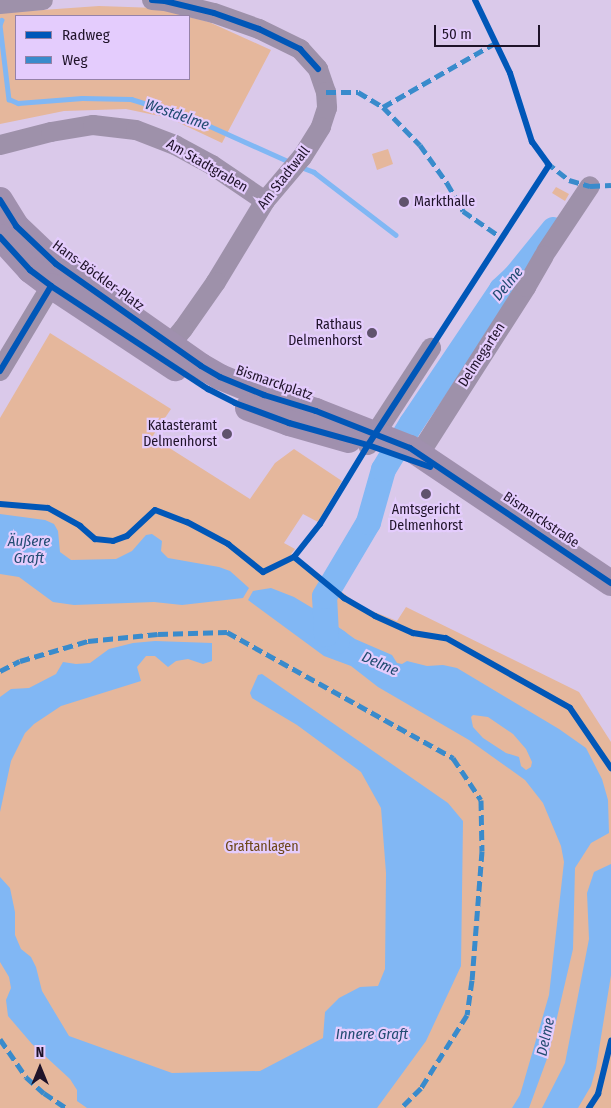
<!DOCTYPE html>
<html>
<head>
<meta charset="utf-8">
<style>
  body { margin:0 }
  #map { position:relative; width:611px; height:1108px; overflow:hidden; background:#dac9ea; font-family:"Fira Sans Condensed",sans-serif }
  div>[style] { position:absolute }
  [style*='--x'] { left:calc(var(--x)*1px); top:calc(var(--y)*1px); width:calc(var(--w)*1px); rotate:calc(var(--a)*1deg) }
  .green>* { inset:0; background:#e5b79c }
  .water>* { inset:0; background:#81b7f4 }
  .stream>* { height:4.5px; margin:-2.25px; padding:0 2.25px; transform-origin:2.25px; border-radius:2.25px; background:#81b7f4 }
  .river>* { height:25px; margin:-12.5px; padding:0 12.5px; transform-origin:12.5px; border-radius:12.5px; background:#81b7f4 }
  .minor>* { height:20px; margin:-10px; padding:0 10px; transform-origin:10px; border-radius:10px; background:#9e91aa }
  .major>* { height:26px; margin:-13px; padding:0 13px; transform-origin:13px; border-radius:13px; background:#a090ae }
  .quiet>* { height:5px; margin-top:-2.5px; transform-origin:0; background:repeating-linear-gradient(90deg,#398bcc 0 10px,transparent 0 15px) }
  .cycleway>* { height:6px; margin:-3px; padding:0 3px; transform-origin:3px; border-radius:3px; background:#0057b8 }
  .dots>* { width:14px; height:14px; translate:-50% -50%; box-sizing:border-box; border:2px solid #e4ccfd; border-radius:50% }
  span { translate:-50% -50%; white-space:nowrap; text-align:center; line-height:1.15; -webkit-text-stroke:4.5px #e4ccfd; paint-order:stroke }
  .street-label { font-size:14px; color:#1f1329 }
  .poi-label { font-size:14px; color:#1f1329 }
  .left { translate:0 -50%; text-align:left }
  .right { translate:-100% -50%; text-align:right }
  .park-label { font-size:14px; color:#6c4618 }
  .water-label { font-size:15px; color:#214c72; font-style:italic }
  .legend { position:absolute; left:15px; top:15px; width:175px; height:65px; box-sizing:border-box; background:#e4ccfd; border:1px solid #9582a8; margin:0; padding:6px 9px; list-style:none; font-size:15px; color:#1f1329 }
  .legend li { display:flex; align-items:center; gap:10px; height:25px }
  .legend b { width:25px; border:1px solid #9582a8 }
  .north { position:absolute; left:15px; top:1043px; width:50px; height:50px; -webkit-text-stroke:4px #e4ccfd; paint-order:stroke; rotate:0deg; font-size:14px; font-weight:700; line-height:20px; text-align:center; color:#1f1329 }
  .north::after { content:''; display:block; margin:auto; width:18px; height:22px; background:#1f1329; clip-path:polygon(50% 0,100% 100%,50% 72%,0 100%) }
  .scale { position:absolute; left:434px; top:25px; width:106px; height:22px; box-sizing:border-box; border:2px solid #1f1329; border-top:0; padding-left:6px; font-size:15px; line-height:18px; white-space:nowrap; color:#1f1329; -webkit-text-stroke:4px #e4ccfd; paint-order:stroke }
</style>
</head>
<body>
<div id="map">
  <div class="green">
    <i style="clip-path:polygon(99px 6px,157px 8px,187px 16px,16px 16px,16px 79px,189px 79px,189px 17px,209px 22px,271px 50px,222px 143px,169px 118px,126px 109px,64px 111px,0 124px,0 13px)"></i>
    <i style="clip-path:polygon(388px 149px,393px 164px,377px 170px,372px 154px)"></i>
    <i style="clip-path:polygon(556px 187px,569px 194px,565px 201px,552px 193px)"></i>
    <i style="clip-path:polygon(50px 333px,171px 409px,152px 437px,250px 499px,275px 463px,294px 449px,342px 481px,318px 522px,303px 514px,284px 543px,295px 549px,291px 554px,362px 607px,397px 621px,406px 607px,579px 692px,611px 742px,611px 1108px,0 1108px,0 418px)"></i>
  </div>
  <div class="water">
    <i style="clip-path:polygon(0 514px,45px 520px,54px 524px,58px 531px,60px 552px,71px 560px,116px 559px,132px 551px,146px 535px,152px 534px,162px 541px,161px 551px,168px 558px,219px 567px,230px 571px,249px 588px,243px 598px,182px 605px,154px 602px,74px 605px,53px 602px,19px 577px,0 574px)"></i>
    <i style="clip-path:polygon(evenodd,271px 588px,294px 597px,334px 621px,338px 627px,355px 639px,392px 655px,397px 663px,402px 664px,407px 661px,427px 666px,443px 665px,457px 668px,559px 729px,586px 748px,602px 779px,608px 800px,609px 833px,591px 843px,575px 868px,573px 949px,548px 1056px,529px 1108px,512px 1108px,520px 1095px,549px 995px,564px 862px,561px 846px,543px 803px,525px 780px,469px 740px,378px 687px,351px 666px,324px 656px,248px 600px,253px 591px,271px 588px,473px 715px,488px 717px,513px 734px,526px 749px,532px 762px,531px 767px,526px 770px,521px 766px,519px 757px,506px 753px,483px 738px,473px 727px,471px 717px,473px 715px)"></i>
    <i style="clip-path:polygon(155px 641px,212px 643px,212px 661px,203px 664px,188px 659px,176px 661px,168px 667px,155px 656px,146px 656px,137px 667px,141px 681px,61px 706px,34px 724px,25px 733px,11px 761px,0 812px,0 697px,11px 689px,29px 688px,56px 674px,63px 662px,76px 664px,90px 663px,109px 649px,133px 643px)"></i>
    <i style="clip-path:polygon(262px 674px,448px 803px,463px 821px,461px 966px,426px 1041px,377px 1108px,87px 1108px,77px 1101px,77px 1090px,70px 1079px,32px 1044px,8px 1016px,6px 1000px,11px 988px,9px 977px,0 962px,0 877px,10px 888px,15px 912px,15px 935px,21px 949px,31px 957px,36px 967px,42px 991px,69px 1036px,172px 1073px,260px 1071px,323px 1038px,325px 1012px,339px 998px,360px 987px,378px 986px,385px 969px,386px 873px,381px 808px,361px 772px,297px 725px,252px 698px,250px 693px,258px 675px)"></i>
    <i style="clip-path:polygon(611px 864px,611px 975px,596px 1068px,591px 1086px,578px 1108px,542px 1108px,565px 1063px,589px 939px,587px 893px,594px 872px)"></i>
  </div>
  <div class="stream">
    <i style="--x:2;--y:20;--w:5;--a:112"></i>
    <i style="--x:0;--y:25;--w:75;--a:83.1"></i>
    <i style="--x:9;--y:99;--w:10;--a:24"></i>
    <i style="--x:18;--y:103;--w:64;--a:-4.5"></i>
    <i style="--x:82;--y:98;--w:49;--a:1.2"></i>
    <i style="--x:131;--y:99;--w:64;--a:17.3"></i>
    <i style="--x:192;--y:118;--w:110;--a:24.2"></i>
    <i style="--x:301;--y:167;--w:14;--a:21"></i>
    <i style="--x:314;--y:172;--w:103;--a:37.5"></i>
  </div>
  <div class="river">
    <i style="--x:337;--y:641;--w:13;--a:-148"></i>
    <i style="--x:326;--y:634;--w:38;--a:-93"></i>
    <i style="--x:324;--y:596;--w:86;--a:-59.3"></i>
    <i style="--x:368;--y:522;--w:55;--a:-74.2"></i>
    <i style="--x:383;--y:469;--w:54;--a:-58.7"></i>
    <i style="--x:411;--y:423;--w:161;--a:-56.1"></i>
    <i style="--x:501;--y:289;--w:18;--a:-43"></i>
    <i style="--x:514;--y:277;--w:62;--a:-50.9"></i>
  </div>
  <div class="minor">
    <i style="--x:152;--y:0;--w:13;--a:4"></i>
    <i style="--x:165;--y:1;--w:50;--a:13.8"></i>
    <i style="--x:214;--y:13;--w:48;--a:19.6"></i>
    <i style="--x:259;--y:29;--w:46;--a:26"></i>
    <i style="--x:300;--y:49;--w:27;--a:48"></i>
    <i style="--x:318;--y:69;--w:24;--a:71"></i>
    <i style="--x:326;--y:92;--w:16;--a:86"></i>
    <i style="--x:327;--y:108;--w:20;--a:108"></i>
    <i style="--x:321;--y:127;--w:36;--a:122"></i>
    <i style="--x:302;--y:157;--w:57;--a:130.1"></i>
    <i style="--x:265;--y:201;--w:95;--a:121.2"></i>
    <i style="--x:216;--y:282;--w:57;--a:125.1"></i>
    <i style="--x:183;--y:329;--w:33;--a:130"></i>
    <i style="--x:0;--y:4;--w:43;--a:-5.3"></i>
    <i style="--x:0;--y:145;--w:53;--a:-14.3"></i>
    <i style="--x:51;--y:132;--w:43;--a:-9.5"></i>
    <i style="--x:93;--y:125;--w:43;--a:6.6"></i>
    <i style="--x:136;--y:130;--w:42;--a:21"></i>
    <i style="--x:175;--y:145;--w:42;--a:28.4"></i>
    <i style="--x:212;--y:165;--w:64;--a:34.2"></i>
    <i style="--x:546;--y:252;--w:79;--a:-56.3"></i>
    <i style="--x:0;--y:371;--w:99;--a:-59"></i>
    <i style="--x:368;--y:445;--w:116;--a:-57"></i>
    <i style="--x:420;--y:453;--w:197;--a:-57.4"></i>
    <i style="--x:526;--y:287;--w:36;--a:-60"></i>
  </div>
  <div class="major">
    <i style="--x:0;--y:200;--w:31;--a:58"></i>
    <i style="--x:16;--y:226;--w:55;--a:43.5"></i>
    <i style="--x:56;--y:264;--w:177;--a:35.1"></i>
    <i style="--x:201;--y:366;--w:22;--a:30"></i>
    <i style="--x:220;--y:377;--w:48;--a:22.2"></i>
    <i style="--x:264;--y:395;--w:54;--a:17.1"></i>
    <i style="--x:316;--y:411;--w:101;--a:21.5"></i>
    <i style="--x:410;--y:448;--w:242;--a:33.9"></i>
    <i style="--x:0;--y:237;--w:45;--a:47.7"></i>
    <i style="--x:30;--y:270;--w:26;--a:37"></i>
    <i style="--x:51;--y:286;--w:149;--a:33.5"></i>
    <i style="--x:248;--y:408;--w:44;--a:20.1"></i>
    <i style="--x:289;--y:423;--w:62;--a:15.8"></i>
  </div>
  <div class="quiet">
    <i style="--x:326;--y:92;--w:32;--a:0"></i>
    <i style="--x:358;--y:92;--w:29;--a:31"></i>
    <i style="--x:383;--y:107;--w:53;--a:45.8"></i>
    <i style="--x:420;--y:145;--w:47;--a:54.6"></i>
    <i style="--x:447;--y:183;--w:32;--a:60"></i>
    <i style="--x:463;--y:211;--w:47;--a:34.7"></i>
    <i style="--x:383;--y:107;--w:131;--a:-29.7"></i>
    <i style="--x:546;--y:162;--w:29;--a:38"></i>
    <i style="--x:569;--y:180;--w:22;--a:16"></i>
    <i style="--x:590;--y:186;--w:21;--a:-3"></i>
    <i style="--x:0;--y:671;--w:22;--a:-27"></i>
    <i style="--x:20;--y:661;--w:71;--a:-16.4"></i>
    <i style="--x:88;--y:641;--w:70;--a:-5.7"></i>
    <i style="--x:158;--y:634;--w:69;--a:-1.7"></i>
    <i style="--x:227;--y:632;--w:259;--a:29.1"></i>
    <i style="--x:453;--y:758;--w:50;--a:56.3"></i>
    <i style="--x:481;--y:800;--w:51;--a:88.9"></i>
    <i style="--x:482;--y:851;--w:129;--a:94.4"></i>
    <i style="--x:472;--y:980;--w:35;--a:98"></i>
    <i style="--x:467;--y:1015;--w:86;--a:122.2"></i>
    <i style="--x:421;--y:1088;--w:28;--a:135"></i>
    <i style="--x:0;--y:1039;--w:46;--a:55.6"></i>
    <i style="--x:26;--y:1077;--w:24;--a:42"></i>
    <i style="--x:44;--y:1093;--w:27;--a:34"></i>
  </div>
  <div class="cycleway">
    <i style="--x:152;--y:0;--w:13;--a:4"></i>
    <i style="--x:165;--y:1;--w:50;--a:13.8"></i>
    <i style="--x:214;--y:13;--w:48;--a:19.6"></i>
    <i style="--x:259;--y:29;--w:46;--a:26"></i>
    <i style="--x:300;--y:49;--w:27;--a:48"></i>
    <i style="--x:0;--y:200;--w:31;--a:58"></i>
    <i style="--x:16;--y:226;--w:55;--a:43.5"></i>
    <i style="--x:56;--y:264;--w:177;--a:35.1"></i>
    <i style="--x:201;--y:366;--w:22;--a:30"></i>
    <i style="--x:220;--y:377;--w:48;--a:22.2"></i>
    <i style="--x:264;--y:395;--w:54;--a:17.1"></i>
    <i style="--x:316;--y:411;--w:101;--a:21.5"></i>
    <i style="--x:410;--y:448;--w:242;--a:33.9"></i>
    <i style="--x:0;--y:237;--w:45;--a:47.7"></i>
    <i style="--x:30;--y:270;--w:26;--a:37"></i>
    <i style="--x:51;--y:286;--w:188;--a:33.3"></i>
    <i style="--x:208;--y:389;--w:30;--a:27"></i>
    <i style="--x:235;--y:403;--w:58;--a:20.3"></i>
    <i style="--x:289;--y:423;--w:82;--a:15.6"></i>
    <i style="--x:368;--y:445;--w:66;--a:19.5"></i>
    <i style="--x:0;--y:371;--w:99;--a:-59"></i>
    <i style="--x:0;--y:504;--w:48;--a:4.8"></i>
    <i style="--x:48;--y:508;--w:37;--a:29"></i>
    <i style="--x:80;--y:526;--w:20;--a:41"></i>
    <i style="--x:95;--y:539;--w:18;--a:6"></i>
    <i style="--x:113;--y:541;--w:15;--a:-20"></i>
    <i style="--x:127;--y:536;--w:38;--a:-43"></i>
    <i style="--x:155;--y:510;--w:34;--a:21"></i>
    <i style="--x:187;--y:522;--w:47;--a:28.2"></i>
    <i style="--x:228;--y:544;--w:45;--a:38.7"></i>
    <i style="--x:263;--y:572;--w:34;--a:-26"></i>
    <i style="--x:294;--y:557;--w:42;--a:-51.8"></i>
    <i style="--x:320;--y:524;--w:92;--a:-58.7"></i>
    <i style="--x:368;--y:445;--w:333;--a:-57.1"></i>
    <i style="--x:549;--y:165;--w:29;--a:-126"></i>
    <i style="--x:532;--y:142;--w:72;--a:-107.7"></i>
    <i style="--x:510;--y:73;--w:81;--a:-115.6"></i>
    <i style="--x:294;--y:557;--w:65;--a:39.4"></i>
    <i style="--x:344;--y:598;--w:36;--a:30"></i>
    <i style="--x:375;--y:616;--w:42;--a:24.1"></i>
    <i style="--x:413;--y:633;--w:33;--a:9"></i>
    <i style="--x:446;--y:638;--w:142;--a:29.4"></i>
    <i style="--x:570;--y:708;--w:73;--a:55.7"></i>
    <i style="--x:589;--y:1108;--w:17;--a:-57"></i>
    <i style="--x:598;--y:1094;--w:55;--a:-76.2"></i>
  </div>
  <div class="dots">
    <i style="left:404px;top:202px;background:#60536d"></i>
    <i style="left:372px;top:333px;background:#60536d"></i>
    <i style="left:227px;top:434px;background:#60536d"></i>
    <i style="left:426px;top:494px;background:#60536d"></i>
  </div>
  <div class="street-label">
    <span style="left:207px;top:166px;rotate:30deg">Am Stadtgraben</span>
    <span style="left:284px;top:178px;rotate:-52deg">Am Stadtwall</span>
    <span style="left:98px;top:276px;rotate:36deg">Hans-Böckler-Platz</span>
    <span style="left:482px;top:355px;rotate:-57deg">Delmegarten</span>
    <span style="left:274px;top:383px;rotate:19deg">Bismarckplatz</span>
    <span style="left:541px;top:520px;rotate:34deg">Bismarckstraße</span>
  </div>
  <div class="poi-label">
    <span class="left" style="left:414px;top:202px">Markthalle</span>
    <span class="right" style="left:362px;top:333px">Rathaus<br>Delmenhorst</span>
    <span class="right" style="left:217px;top:434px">Katasteramt<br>Delmenhorst</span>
    <span style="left:426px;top:518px">Amtsgericht<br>Delmenhorst</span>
  </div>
  <div class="park-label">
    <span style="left:262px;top:847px">Graftanlagen</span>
  </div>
  <div class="water-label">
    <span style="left:177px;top:115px;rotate:19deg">Westdelme</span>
    <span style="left:508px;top:284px;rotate:-50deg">Delme</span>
    <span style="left:29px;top:550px">Äußere<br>Graft</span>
    <span style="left:380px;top:664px;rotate:24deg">Delme</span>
    <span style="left:372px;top:1035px">Innere Graft</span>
    <span style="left:546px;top:1037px;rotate:-78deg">Delme</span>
  </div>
  <ul class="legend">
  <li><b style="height:6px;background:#0057b8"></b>Radweg</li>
  <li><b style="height:6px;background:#398bcc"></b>Weg</li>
  </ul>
  <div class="north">N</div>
  <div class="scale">50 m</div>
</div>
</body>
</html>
